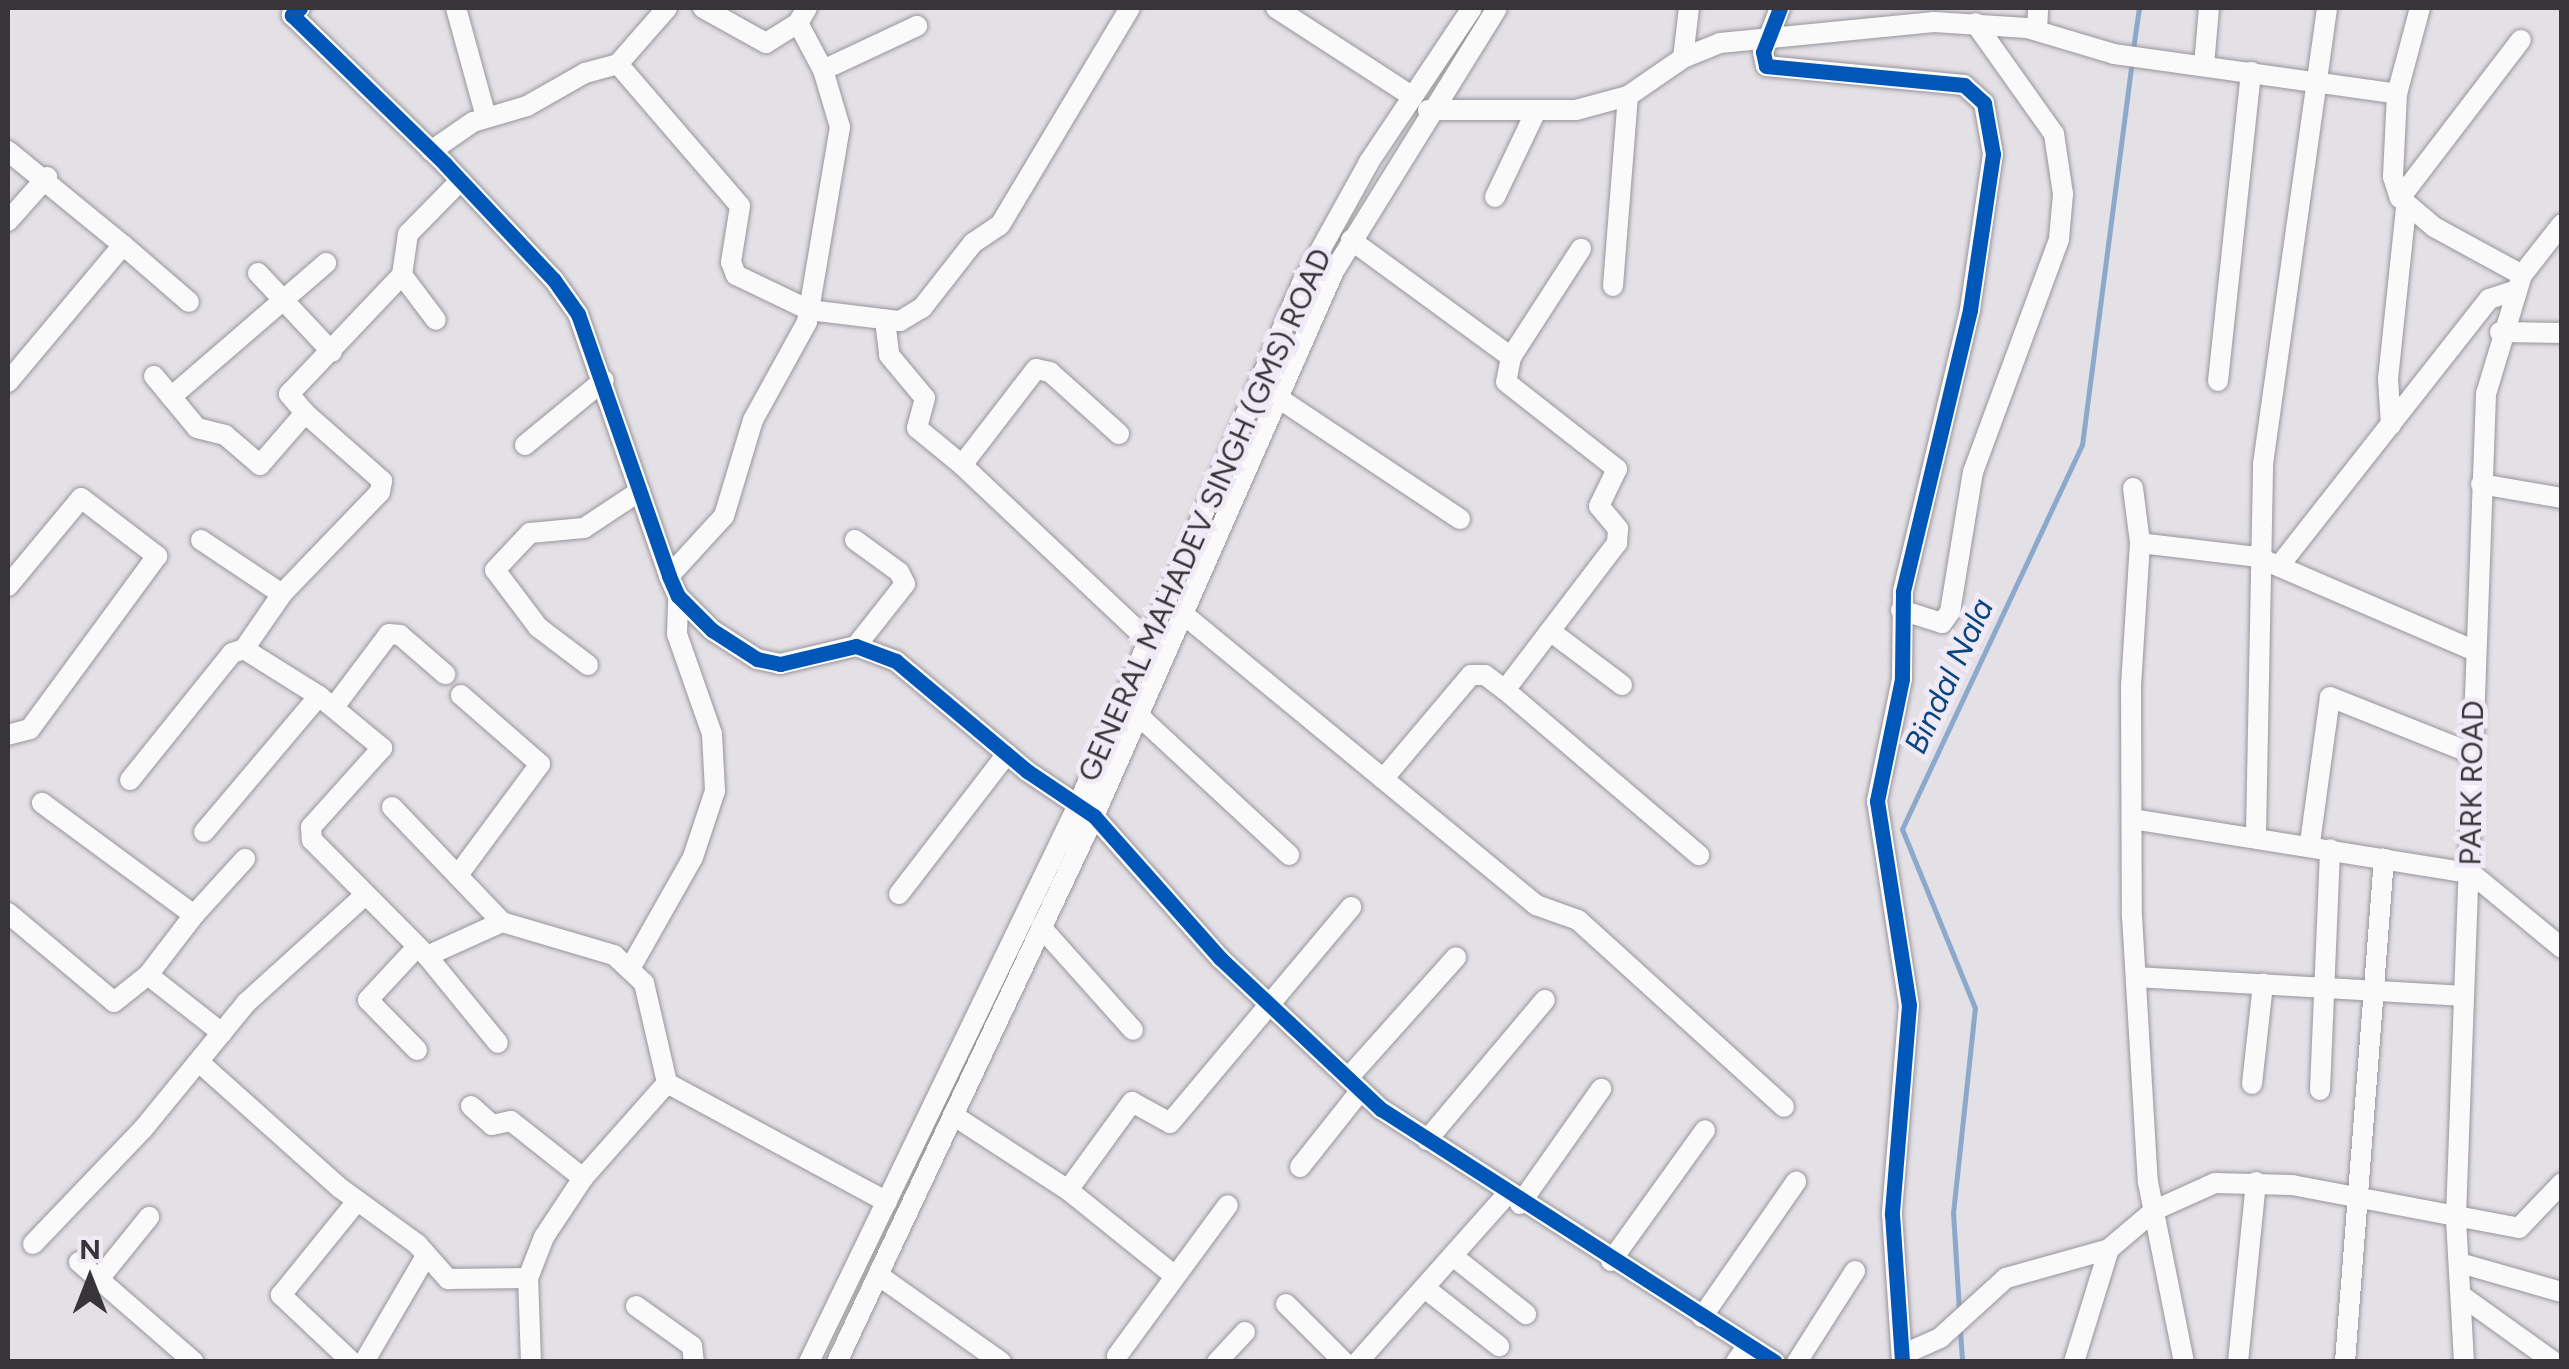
<!DOCTYPE html>
<html>
<head>
<meta charset="utf-8">
<style>
  body { margin:0 }
  #map { position:relative; width:2569px; height:1369px; overflow:hidden; background:#e3e0e6; font-family:Figtree,sans-serif }
  div>[style] { position:absolute }
  [style*='--x'] { left:calc(var(--x)*1px); top:calc(var(--y)*1px); width:calc(var(--w)*1px); rotate:calc(var(--a)*1deg) }
  .stream>* { height:5px; margin:-2.5px; padding:0 2.5px; transform-origin:2.5px; border-radius:2.5px; background:#8ca8cb }
  .roads { filter:drop-shadow(0 0 2px #98959a) drop-shadow(0 0 2px #98959a) }
  .minor>* { height:20px; margin:-10px; padding:0 10px; transform-origin:10px; border-radius:10px; background:#fbfafb }
  .cycleway>* { height:15px; margin:-7.5px; padding:0 7.5px; transform-origin:7.5px; border-radius:7.5px; background:#0057b8 }
  span { translate:-50% -50%; white-space:nowrap; text-align:center; line-height:1.15; -webkit-text-stroke:10px #f0eaf7; paint-order:stroke }
  .street-label { font-size:30px; color:#38353a }
  .water-label { font-size:32px; color:#094681; font-style:italic }
  .frame { position:absolute; inset:0; border:10px solid #38353a; pointer-events:none }
  .north { position:absolute; left:40px; top:1229px; width:100px; height:100px; -webkit-text-stroke:8px #f0eaf7; paint-order:stroke; rotate:0deg; font-size:28px; font-weight:700; line-height:40px; text-align:center; color:#38353a }
  .north::after { content:''; display:block; margin:auto; width:35px; height:45px; background:#38353a; clip-path:polygon(50% 0,100% 100%,50% 72%,0 100%) }
</style>
</head>
<body>
<div id="map">
  <div class="stream">
    <i style="--x:2133;--y:49;--w:41;--a:-81.7"></i>
    <i style="--x:1959;--y:1310;--w:97;--a:-93.5"></i>
    <i style="--x:1953;--y:1213;--w:206;--a:-83.9"></i>
    <i style="--x:1975;--y:1008;--w:193;--a:-112.2"></i>
    <i style="--x:1902;--y:829;--w:424;--a:-64.9"></i>
    <i style="--x:2082;--y:445;--w:388;--a:-82.6"></i>
    <i style="--x:1960;--y:1331;--w:31;--a:86"></i>
  </div>
  <div class="roads">
    <div class="minor">
      <i style="--x:300;--y:8;--w:11;--a:139"></i>
      <i style="--x:292;--y:15;--w:214;--a:44.2"></i>
      <i style="--x:445;--y:164;--w:159;--a:46.8"></i>
      <i style="--x:554;--y:280;--w:42;--a:54.8"></i>
      <i style="--x:578;--y:314;--w:277;--a:70.8"></i>
      <i style="--x:669;--y:576;--w:22;--a:66"></i>
      <i style="--x:678;--y:596;--w:48;--a:45"></i>
      <i style="--x:712;--y:630;--w:54;--a:32.8"></i>
      <i style="--x:757;--y:659;--w:24;--a:12"></i>
      <i style="--x:780;--y:664;--w:78;--a:-13.3"></i>
      <i style="--x:856;--y:646;--w:43;--a:20.6"></i>
      <i style="--x:896;--y:661;--w:171;--a:40"></i>
      <i style="--x:1027;--y:771;--w:81;--a:33.9"></i>
      <i style="--x:1094;--y:816;--w:190;--a:48.4"></i>
      <i style="--x:1220;--y:958;--w:221;--a:43.2"></i>
      <i style="--x:1381;--y:1109;--w:468;--a:32.7"></i>
      <i style="--x:456;--y:8;--w:113;--a:74.6"></i>
      <i style="--x:703;--y:8;--w:72;--a:29.1"></i>
      <i style="--x:766;--y:43;--w:38;--a:-32"></i>
      <i style="--x:1276;--y:8;--w:163;--a:33"></i>
      <i style="--x:1780;--y:8;--w:47;--a:111.1"></i>
      <i style="--x:1763;--y:52;--w:14;--a:78"></i>
      <i style="--x:1766;--y:66;--w:199;--a:5.5"></i>
      <i style="--x:1964;--y:85;--w:27;--a:42"></i>
      <i style="--x:1984;--y:103;--w:52;--a:80"></i>
      <i style="--x:1993;--y:154;--w:158;--a:98.4"></i>
      <i style="--x:1970;--y:310;--w:290;--a:103.4"></i>
      <i style="--x:1903;--y:592;--w:87;--a:90.7"></i>
      <i style="--x:1902;--y:679;--w:125;--a:101.6"></i>
      <i style="--x:1877;--y:801;--w:206;--a:81.1"></i>
      <i style="--x:1909;--y:1005;--w:210;--a:94.7"></i>
      <i style="--x:1892;--y:1214;--w:148;--a:86.1"></i>
      <i style="--x:2420;--y:8;--w:89;--a:105"></i>
      <i style="--x:2397;--y:94;--w:83;--a:92.8"></i>
      <i style="--x:2393;--y:177;--w:22;--a:72"></i>
      <i style="--x:2400;--y:198;--w:45;--a:40.5"></i>
      <i style="--x:2434;--y:227;--w:100;--a:28.6"></i>
      <i style="--x:2037;--y:30;--w:22;--a:-87"></i>
      <i style="--x:1683;--y:58;--w:50;--a:-83.2"></i>
      <i style="--x:618;--y:64;--w:187;--a:49.3"></i>
      <i style="--x:740;--y:206;--w:57;--a:99.1"></i>
      <i style="--x:731;--y:262;--w:14;--a:69"></i>
      <i style="--x:736;--y:275;--w:81;--a:25.6"></i>
      <i style="--x:809;--y:310;--w:92;--a:6.9"></i>
      <i style="--x:900;--y:321;--w:26;--a:-31"></i>
      <i style="--x:922;--y:308;--w:83;--a:-51.9"></i>
      <i style="--x:973;--y:243;--w:32;--a:-34"></i>
      <i style="--x:1000;--y:225;--w:253;--a:-59.1"></i>
      <i style="--x:2204;--y:65;--w:57;--a:-85"></i>
      <i style="--x:823;--y:70;--w:104;--a:-25.1"></i>
      <i style="--x:1428;--y:110;--w:148;--a:0"></i>
      <i style="--x:1576;--y:110;--w:54;--a:-15.1"></i>
      <i style="--x:1628;--y:96;--w:67;--a:-34.6"></i>
      <i style="--x:1683;--y:58;--w:40;--a:-22"></i>
      <i style="--x:1720;--y:43;--w:215;--a:-5.6"></i>
      <i style="--x:1934;--y:22;--w:93;--a:3.7"></i>
      <i style="--x:2027;--y:28;--w:91;--a:16.6"></i>
      <i style="--x:2114;--y:54;--w:286;--a:8"></i>
      <i style="--x:8;--y:151;--w:149;--a:39.3"></i>
      <i style="--x:123;--y:245;--w:179;--a:130"></i>
      <i style="--x:431;--y:151;--w:51;--a:-34.6"></i>
      <i style="--x:473;--y:122;--w:56;--a:-16.5"></i>
      <i style="--x:527;--y:106;--w:67;--a:-29.6"></i>
      <i style="--x:585;--y:73;--w:34;--a:-15"></i>
      <i style="--x:618;--y:64;--w:74;--a:-48.8"></i>
      <i style="--x:1495;--y:197;--w:93;--a:-64.5"></i>
      <i style="--x:2400;--y:198;--w:199;--a:-52.6"></i>
      <i style="--x:8;--y:221;--w:59;--a:-48.4"></i>
      <i style="--x:1351;--y:240;--w:198;--a:36.2"></i>
      <i style="--x:1511;--y:357;--w:25;--a:101"></i>
      <i style="--x:1506;--y:382;--w:141;--a:38.1"></i>
      <i style="--x:1617;--y:469;--w:41;--a:115.9"></i>
      <i style="--x:1599;--y:506;--w:30;--a:50"></i>
      <i style="--x:1618;--y:529;--w:14;--a:94"></i>
      <i style="--x:1617;--y:543;--w:185;--a:127.3"></i>
      <i style="--x:1505;--y:690;--w:25;--a:-143"></i>
      <i style="--x:1485;--y:675;--w:14;--a:180"></i>
      <i style="--x:1471;--y:675;--w:136;--a:130.2"></i>
      <i style="--x:123;--y:245;--w:87;--a:40.8"></i>
      <i style="--x:258;--y:273;--w:108;--a:46.9"></i>
      <i style="--x:402;--y:275;--w:56;--a:52.9"></i>
      <i style="--x:1613;--y:286;--w:191;--a:-85.5"></i>
      <i style="--x:885;--y:320;--w:35;--a:83"></i>
      <i style="--x:889;--y:355;--w:56;--a:50.1"></i>
      <i style="--x:925;--y:398;--w:31;--a:105"></i>
      <i style="--x:917;--y:428;--w:58;--a:39.4"></i>
      <i style="--x:2500;--y:332;--w:62;--a:0.9"></i>
      <i style="--x:1511;--y:357;--w:129;--a:-57.1"></i>
      <i style="--x:154;--y:376;--w:67;--a:50.4"></i>
      <i style="--x:197;--y:428;--w:29;--a:14"></i>
      <i style="--x:225;--y:435;--w:46;--a:40.6"></i>
      <i style="--x:260;--y:465;--w:69;--a:-49.1"></i>
      <i style="--x:305;--y:413;--w:103;--a:41.4"></i>
      <i style="--x:382;--y:481;--w:11;--a:100"></i>
      <i style="--x:380;--y:492;--w:141;--a:133.9"></i>
      <i style="--x:282;--y:594;--w:67;--a:124.6"></i>
      <i style="--x:2218;--y:381;--w:311;--a:-83.9"></i>
      <i style="--x:171;--y:397;--w:205;--a:-40.8"></i>
      <i style="--x:1277;--y:397;--w:220;--a:33.7"></i>
      <i style="--x:305;--y:413;--w:25;--a:-130"></i>
      <i style="--x:289;--y:394;--w:164;--a:-46.5"></i>
      <i style="--x:402;--y:275;--w:41;--a:-81.7"></i>
      <i style="--x:408;--y:234;--w:74;--a:-45.5"></i>
      <i style="--x:2391;--y:425;--w:46;--a:-93.7"></i>
      <i style="--x:2388;--y:379;--w:173;--a:-84"></i>
      <i style="--x:1119;--y:434;--w:93;--a:-138.1"></i>
      <i style="--x:1050;--y:372;--w:14;--a:-168"></i>
      <i style="--x:1036;--y:369;--w:121;--a:127.6"></i>
      <i style="--x:962;--y:465;--w:255;--a:43.3"></i>
      <i style="--x:525;--y:445;--w:102;--a:-39.4"></i>
      <i style="--x:2481;--y:484;--w:82;--a:9.8"></i>
      <i style="--x:2133;--y:488;--w:55;--a:82.7"></i>
      <i style="--x:2140;--y:543;--w:142;--a:93.6"></i>
      <i style="--x:2131;--y:685;--w:231;--a:89.8"></i>
      <i style="--x:2132;--y:916;--w:266;--a:86.6"></i>
      <i style="--x:2148;--y:1182;--w:184;--a:78.7"></i>
      <i style="--x:201;--y:540;--w:97;--a:33.7"></i>
      <i style="--x:855;--y:540;--w:54;--a:36"></i>
      <i style="--x:899;--y:572;--w:13;--a:63"></i>
      <i style="--x:905;--y:584;--w:79;--a:128.3"></i>
      <i style="--x:2140;--y:543;--w:118;--a:6.8"></i>
      <i style="--x:2257;--y:557;--w:237;--a:23.3"></i>
      <i style="--x:2279;--y:566;--w:340;--a:-51.8"></i>
      <i style="--x:2489;--y:299;--w:26;--a:-18"></i>
      <i style="--x:669;--y:576;--w:81;--a:-47.5"></i>
      <i style="--x:724;--y:516;--w:100;--a:-73.2"></i>
      <i style="--x:753;--y:420;--w:112;--a:-61.1"></i>
      <i style="--x:807;--y:322;--w:198;--a:-80.4"></i>
      <i style="--x:840;--y:127;--w:59;--a:-106.6"></i>
      <i style="--x:823;--y:70;--w:53;--a:-118"></i>
      <i style="--x:798;--y:23;--w:17;--a:-59"></i>
      <i style="--x:8;--y:586;--w:114;--a:-50.3"></i>
      <i style="--x:81;--y:498;--w:96;--a:37.3"></i>
      <i style="--x:157;--y:556;--w:215;--a:126.3"></i>
      <i style="--x:30;--y:729;--w:23;--a:165"></i>
      <i style="--x:1901;--y:610;--w:43;--a:17.6"></i>
      <i style="--x:1942;--y:623;--w:14;--a:-54"></i>
      <i style="--x:1950;--y:612;--w:142;--a:-80.7"></i>
      <i style="--x:1973;--y:472;--w:248;--a:-69.7"></i>
      <i style="--x:2059;--y:239;--w:45;--a:-84.9"></i>
      <i style="--x:2063;--y:194;--w:61;--a:-98.5"></i>
      <i style="--x:2054;--y:134;--w:136;--a:-125.4"></i>
      <i style="--x:1182;--y:613;--w:459;--a:39.5"></i>
      <i style="--x:1536;--y:905;--w:45;--a:19.7"></i>
      <i style="--x:1578;--y:920;--w:278;--a:42.2"></i>
      <i style="--x:1550;--y:631;--w:90;--a:36.9"></i>
      <i style="--x:588;--y:665;--w:63;--a:-142.8"></i>
      <i style="--x:538;--y:627;--w:71;--a:-127"></i>
      <i style="--x:495;--y:570;--w:51;--a:-46.6"></i>
      <i style="--x:530;--y:533;--w:54;--a:-5.3"></i>
      <i style="--x:584;--y:528;--w:67;--a:-33.5"></i>
      <i style="--x:1505;--y:690;--w:255;--a:40.4"></i>
      <i style="--x:334;--y:707;--w:91;--a:-53"></i>
      <i style="--x:389;--y:634;--w:11;--a:5"></i>
      <i style="--x:400;--y:635;--w:60;--a:40.9"></i>
      <i style="--x:1138;--y:715;--w:206;--a:42.8"></i>
      <i style="--x:130;--y:780;--w:163;--a:-51.2"></i>
      <i style="--x:232;--y:653;--w:13;--a:-18"></i>
      <i style="--x:244;--y:649;--w:89;--a:32.1"></i>
      <i style="--x:319;--y:696;--w:82;--a:39.5"></i>
      <i style="--x:382;--y:748;--w:106;--a:131.9"></i>
      <i style="--x:311;--y:827;--w:13;--a:86"></i>
      <i style="--x:312;--y:840;--w:163;--a:45.2"></i>
      <i style="--x:427;--y:956;--w:112;--a:50.8"></i>
      <i style="--x:392;--y:807;--w:159;--a:46.3"></i>
      <i style="--x:2132;--y:819;--w:343;--a:9.1"></i>
      <i style="--x:2471;--y:873;--w:118;--a:39.5"></i>
      <i style="--x:204;--y:832;--w:178;--a:-49.8"></i>
      <i style="--x:2256;--y:834;--w:370;--a:-88.9"></i>
      <i style="--x:2263;--y:464;--w:460;--a:-82"></i>
      <i style="--x:2310;--y:843;--w:147;--a:-82.2"></i>
      <i style="--x:2330;--y:697;--w:154;--a:21.7"></i>
      <i style="--x:458;--y:875;--w:138;--a:-53.5"></i>
      <i style="--x:540;--y:764;--w:105;--a:-138.9"></i>
      <i style="--x:899;--y:894;--w:177;--a:-52.4"></i>
      <i style="--x:8;--y:913;--w:138;--a:40"></i>
      <i style="--x:114;--y:1002;--w:43;--a:-38.5"></i>
      <i style="--x:148;--y:975;--w:76;--a:-52.5"></i>
      <i style="--x:194;--y:915;--w:189;--a:-143.6"></i>
      <i style="--x:194;--y:915;--w:76;--a:-47.7"></i>
      <i style="--x:1041;--y:927;--w:138;--a:48.2"></i>
      <i style="--x:417;--y:947;--w:72;--a:132.8"></i>
      <i style="--x:368;--y:1000;--w:70;--a:45.6"></i>
      <i style="--x:427;--y:956;--w:82;--a:-24.4"></i>
      <i style="--x:502;--y:922;--w:117;--a:16.4"></i>
      <i style="--x:614;--y:955;--w:41;--a:43"></i>
      <i style="--x:644;--y:983;--w:103;--a:77"></i>
      <i style="--x:667;--y:1083;--w:250;--a:28.4"></i>
      <i style="--x:632;--y:965;--w:124;--a:-60.5"></i>
      <i style="--x:693;--y:857;--w:70;--a:-71.6"></i>
      <i style="--x:715;--y:791;--w:57;--a:-93"></i>
      <i style="--x:712;--y:734;--w:106;--a:-109.3"></i>
      <i style="--x:677;--y:634;--w:38;--a:-88"></i>
      <i style="--x:148;--y:975;--w:94;--a:38.1"></i>
      <i style="--x:2137;--y:977;--w:327;--a:3.3"></i>
      <i style="--x:199;--y:1062;--w:189;--a:41.8"></i>
      <i style="--x:340;--y:1188;--w:95;--a:36"></i>
      <i style="--x:417;--y:1244;--w:47;--a:48.5"></i>
      <i style="--x:448;--y:1279;--w:80;--a:-0.7"></i>
      <i style="--x:1348;--y:1078;--w:162;--a:-48.2"></i>
      <i style="--x:2252;--y:1084;--w:101;--a:-83.7"></i>
      <i style="--x:2320;--y:1090;--w:241;--a:-87.6"></i>
      <i style="--x:471;--y:1106;--w:28;--a:42"></i>
      <i style="--x:492;--y:1125;--w:19;--a:-12"></i>
      <i style="--x:511;--y:1121;--w:92;--a:38.4"></i>
      <i style="--x:953;--y:1115;--w:137;--a:33.1"></i>
      <i style="--x:1068;--y:1190;--w:137;--a:38.8"></i>
      <i style="--x:1427;--y:1140;--w:183;--a:-49.9"></i>
      <i style="--x:1300;--y:1167;--w:98;--a:-51.6"></i>
      <i style="--x:1068;--y:1190;--w:109;--a:-54"></i>
      <i style="--x:1132;--y:1102;--w:43;--a:28.9"></i>
      <i style="--x:1170;--y:1123;--w:282;--a:-50"></i>
      <i style="--x:1520;--y:1204;--w:141;--a:-54.8"></i>
      <i style="--x:33;--y:1244;--w:159;--a:-46.3"></i>
      <i style="--x:143;--y:1129;--w:163;--a:-50.7"></i>
      <i style="--x:246;--y:1003;--w:161;--a:-42.2"></i>
      <i style="--x:1454;--y:1257;--w:92;--a:38.4"></i>
      <i style="--x:1611;--y:1261;--w:161;--a:-54.3"></i>
      <i style="--x:79;--y:1262;--w:152;--a:41"></i>
      <i style="--x:2460;--y:1263;--w:106;--a:15.9"></i>
      <i style="--x:878;--y:1275;--w:151;--a:35.3"></i>
      <i style="--x:99;--y:1279;--w:80;--a:-51.1"></i>
      <i style="--x:1426;--y:1289;--w:93;--a:38"></i>
      <i style="--x:2462;--y:1296;--w:113;--a:35.7"></i>
      <i style="--x:1286;--y:1304;--w:82;--a:45"></i>
      <i style="--x:636;--y:1306;--w:69;--a:35.5"></i>
      <i style="--x:692;--y:1346;--w:16;--a:83"></i>
      <i style="--x:1702;--y:1317;--w:165;--a:-55.2"></i>
      <i style="--x:1902;--y:1355;--w:42;--a:-24.1"></i>
      <i style="--x:1940;--y:1338;--w:89;--a:-42.3"></i>
      <i style="--x:2006;--y:1278;--w:107;--a:-15.7"></i>
      <i style="--x:2109;--y:1249;--w:60;--a:-40.3"></i>
      <i style="--x:2155;--y:1210;--w:66;--a:-24.2"></i>
      <i style="--x:2215;--y:1183;--w:77;--a:1.5"></i>
      <i style="--x:2292;--y:1185;--w:231;--a:10.7"></i>
      <i style="--x:2519;--y:1228;--w:62;--a:-46.3"></i>
      <i style="--x:1117;--y:1356;--w:187;--a:-53.7"></i>
      <i style="--x:352;--y:1362;--w:98;--a:-136.7"></i>
      <i style="--x:281;--y:1295;--w:121;--a:-51"></i>
      <i style="--x:364;--y:1362;--w:123;--a:-59.7"></i>
      <i style="--x:531;--y:1362;--w:84;--a:-92"></i>
      <i style="--x:528;--y:1278;--w:44;--a:-68.7"></i>
      <i style="--x:544;--y:1237;--w:71;--a:-56.5"></i>
      <i style="--x:583;--y:1178;--w:127;--a:-48.5"></i>
      <i style="--x:809;--y:1362;--w:619;--a:-64.22"></i>
      <i style="--x:1078;--y:805;--w:568;--a:-66.77"></i>
      <i style="--x:1302;--y:283;--w:138;--a:-61"></i>
      <i style="--x:1369;--y:162;--w:185;--a:-56.2"></i>
      <i style="--x:837;--y:1362;--w:596;--a:-64.77"></i>
      <i style="--x:1091;--y:823;--w:603;--a:-66.24"></i>
      <i style="--x:1334;--y:271;--w:309;--a:-58.2"></i>
      <i style="--x:1217;--y:1362;--w:41;--a:-47"></i>
      <i style="--x:1358;--y:1362;--w:225;--a:-48.4"></i>
      <i style="--x:1736;--y:1362;--w:21;--a:-55"></i>
      <i style="--x:1797;--y:1362;--w:108;--a:-57.5"></i>
      <i style="--x:2074;--y:1362;--w:118;--a:-72.8"></i>
      <i style="--x:2238;--y:1362;--w:181;--a:-84.3"></i>
      <i style="--x:2345;--y:1362;--w:505;--a:-85.57"></i>
      <i style="--x:2464;--y:1362;--w:145;--a:-93.2"></i>
      <i style="--x:2456;--y:1217;--w:824;--a:-87.91"></i>
      <i style="--x:2486;--y:394;--w:124;--a:-73.2"></i>
      <i style="--x:2522;--y:275;--w:65;--a:-51.9"></i>
    </div>
  </div>
  <div class="cycleway">
    <i style="--x:300;--y:8;--w:11;--a:139"></i>
    <i style="--x:292;--y:15;--w:214;--a:44.2"></i>
    <i style="--x:445;--y:164;--w:159;--a:46.8"></i>
    <i style="--x:554;--y:280;--w:42;--a:54.8"></i>
    <i style="--x:578;--y:314;--w:277;--a:70.8"></i>
    <i style="--x:669;--y:576;--w:22;--a:66"></i>
    <i style="--x:678;--y:596;--w:48;--a:45"></i>
    <i style="--x:712;--y:630;--w:54;--a:32.8"></i>
    <i style="--x:757;--y:659;--w:24;--a:12"></i>
    <i style="--x:780;--y:664;--w:78;--a:-13.3"></i>
    <i style="--x:856;--y:646;--w:43;--a:20.6"></i>
    <i style="--x:896;--y:661;--w:171;--a:40"></i>
    <i style="--x:1027;--y:771;--w:81;--a:33.9"></i>
    <i style="--x:1094;--y:816;--w:190;--a:48.4"></i>
    <i style="--x:1220;--y:958;--w:221;--a:43.2"></i>
    <i style="--x:1381;--y:1109;--w:468;--a:32.7"></i>
    <i style="--x:1780;--y:8;--w:47;--a:111.1"></i>
    <i style="--x:1763;--y:52;--w:14;--a:78"></i>
    <i style="--x:1766;--y:66;--w:199;--a:5.5"></i>
    <i style="--x:1964;--y:85;--w:27;--a:42"></i>
    <i style="--x:1984;--y:103;--w:52;--a:80"></i>
    <i style="--x:1993;--y:154;--w:158;--a:98.4"></i>
    <i style="--x:1970;--y:310;--w:290;--a:103.4"></i>
    <i style="--x:1903;--y:592;--w:87;--a:90.7"></i>
    <i style="--x:1902;--y:679;--w:125;--a:101.6"></i>
    <i style="--x:1877;--y:801;--w:206;--a:81.1"></i>
    <i style="--x:1909;--y:1005;--w:210;--a:94.7"></i>
    <i style="--x:1892;--y:1214;--w:148;--a:86.1"></i>
  </div>
  <div class="street-label">
    <span style="left:1205px;top:515px;rotate:-66deg">GENERAL MAHADEV SINGH (GMS) ROAD</span>
    <span style="left:2472px;top:783px;rotate:-89deg">PARK ROAD</span>
  </div>
  <div class="water-label">
    <span style="left:1949px;top:676px;rotate:-65deg">Bindal Nala</span>
  </div>
  <div class="frame"></div>
  <div class="north">N</div>
</div>
</body>
</html>
